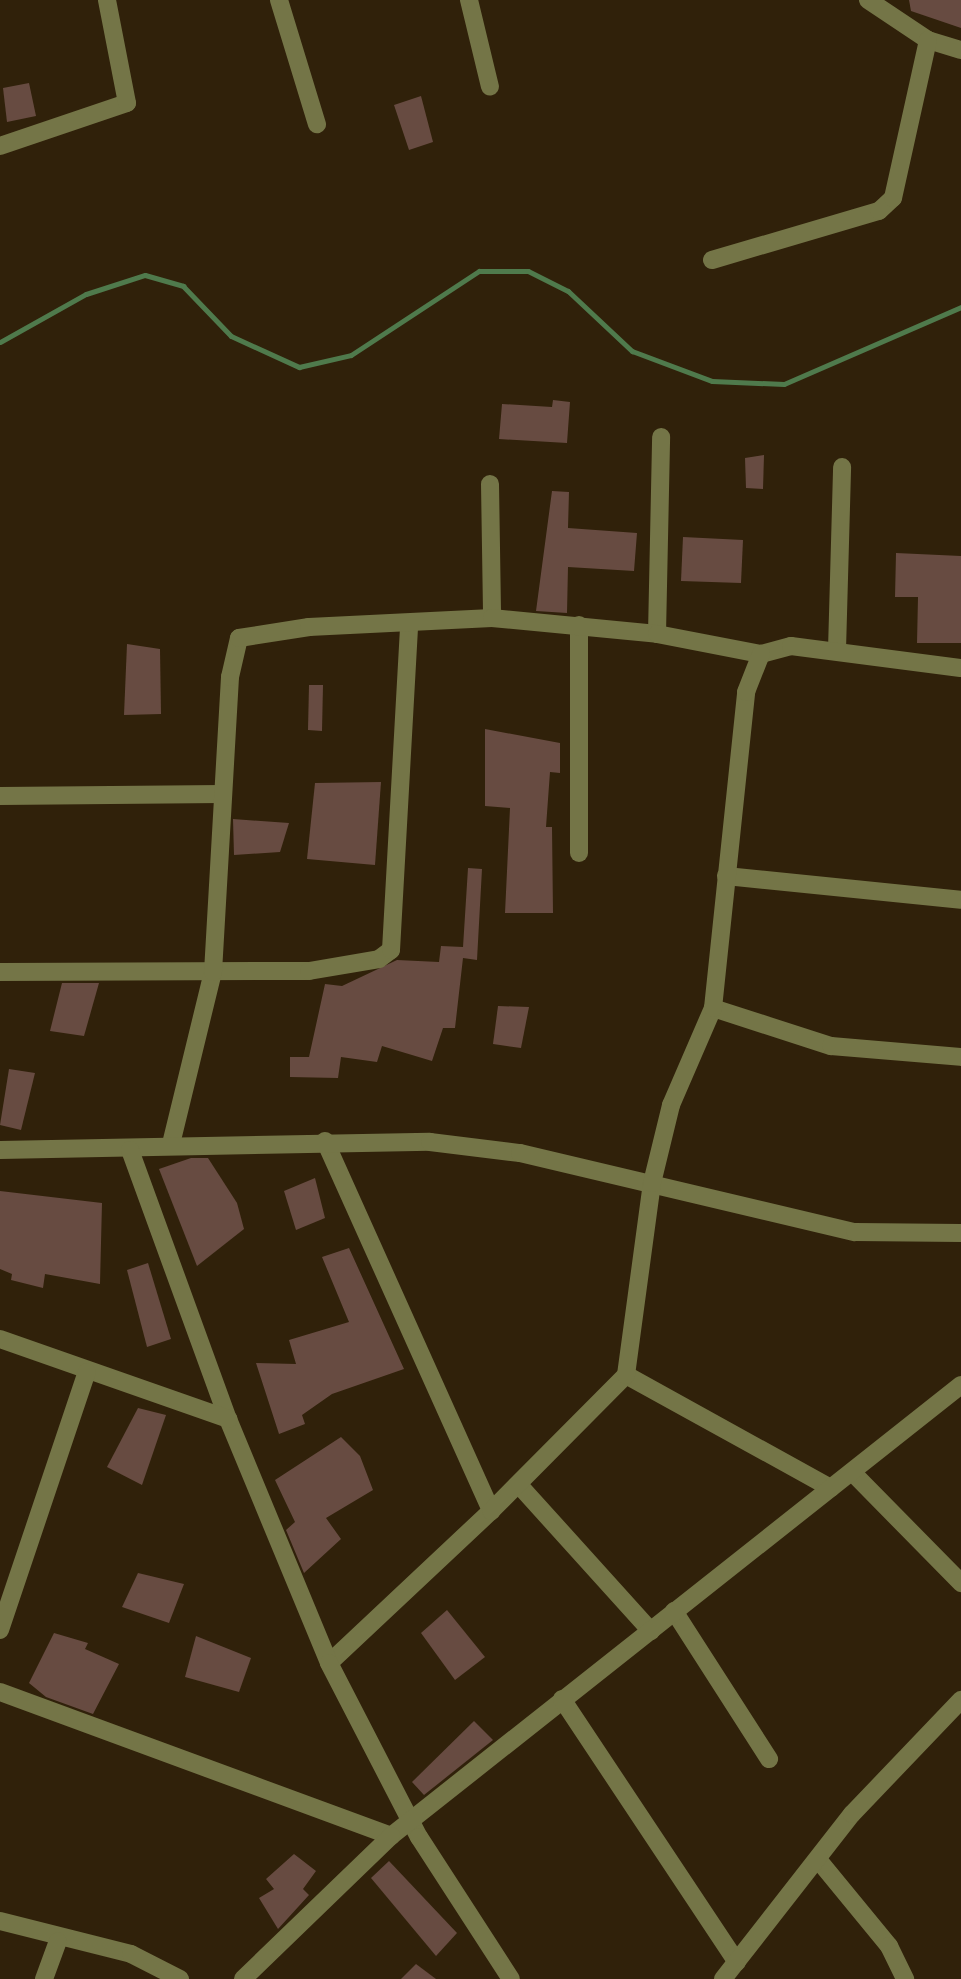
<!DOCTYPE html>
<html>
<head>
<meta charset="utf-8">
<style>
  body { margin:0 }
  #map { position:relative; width:961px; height:1979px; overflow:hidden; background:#30210a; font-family:"Titillium Web",sans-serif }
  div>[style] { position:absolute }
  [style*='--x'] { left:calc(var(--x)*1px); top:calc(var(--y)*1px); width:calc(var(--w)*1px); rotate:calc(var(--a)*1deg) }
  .stream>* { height:5px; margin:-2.5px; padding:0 2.5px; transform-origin:2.5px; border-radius:2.5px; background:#4f7a4c }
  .building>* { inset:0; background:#674b41 }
  .minor>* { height:18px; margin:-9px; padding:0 9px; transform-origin:9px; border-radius:9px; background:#747547 }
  span { translate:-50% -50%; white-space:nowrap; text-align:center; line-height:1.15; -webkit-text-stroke:7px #120c04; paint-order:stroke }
</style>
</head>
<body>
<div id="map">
  <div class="stream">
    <i style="--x:0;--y:342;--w:98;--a:-29.2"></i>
    <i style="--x:86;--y:294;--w:62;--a:-17.9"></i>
    <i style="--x:145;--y:275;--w:40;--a:16"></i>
    <i style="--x:183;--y:286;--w:69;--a:46.2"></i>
    <i style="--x:231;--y:336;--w:75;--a:24.5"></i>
    <i style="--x:299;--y:367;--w:53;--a:-13"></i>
    <i style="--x:351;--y:355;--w:153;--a:-33.3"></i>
    <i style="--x:479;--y:271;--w:49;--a:0"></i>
    <i style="--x:528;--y:271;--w:45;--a:26.6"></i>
    <i style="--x:568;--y:291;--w:88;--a:43.2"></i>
    <i style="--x:632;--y:351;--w:85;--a:20.6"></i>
    <i style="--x:712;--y:381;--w:72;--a:2.4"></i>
    <i style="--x:784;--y:384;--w:193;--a:-23.5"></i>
  </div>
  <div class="building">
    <i style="clip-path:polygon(909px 0,961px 0,961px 28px,911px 11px)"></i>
    <i style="clip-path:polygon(29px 83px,36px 116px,7px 122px,3px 88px)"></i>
    <i style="clip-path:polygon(421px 96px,433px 142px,409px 150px,394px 105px)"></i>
    <i style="clip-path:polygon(553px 400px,570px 402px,567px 443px,499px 439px,502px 404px,552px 407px)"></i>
    <i style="clip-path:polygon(764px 455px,763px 489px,746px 488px,745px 458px)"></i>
    <i style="clip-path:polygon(552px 491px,569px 492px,568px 528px,637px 533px,634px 571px,568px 567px,567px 613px,536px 611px)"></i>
    <i style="clip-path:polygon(683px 537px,743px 540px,741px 583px,681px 581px)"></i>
    <i style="clip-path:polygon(896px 553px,961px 556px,961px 643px,917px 643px,918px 597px,895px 597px)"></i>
    <i style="clip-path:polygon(127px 644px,160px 649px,161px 714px,124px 715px)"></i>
    <i style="clip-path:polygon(309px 685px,323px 685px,322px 731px,308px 730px)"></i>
    <i style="clip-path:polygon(485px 729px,560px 743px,560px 773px,550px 772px,546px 827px,552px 827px,553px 913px,505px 913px,510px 808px,485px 806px)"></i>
    <i style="clip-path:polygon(381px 782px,375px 865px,307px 859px,315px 783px)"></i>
    <i style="clip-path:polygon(233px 819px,289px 823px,280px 852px,234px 855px)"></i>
    <i style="clip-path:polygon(468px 868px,482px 869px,477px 960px,463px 958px,455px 1028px,443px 1028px,432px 1061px,382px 1046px,377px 1062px,341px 1057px,338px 1078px,290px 1077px,290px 1057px,309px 1057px,325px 984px,342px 986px,397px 960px,439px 962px,441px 946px,463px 947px)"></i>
    <i style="clip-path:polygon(62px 983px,99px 983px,84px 1036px,50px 1031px)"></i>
    <i style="clip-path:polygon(498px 1006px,529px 1007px,521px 1048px,493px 1044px)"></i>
    <i style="clip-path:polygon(9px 1069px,35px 1073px,21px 1130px,0 1125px)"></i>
    <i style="clip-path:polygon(191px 1158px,208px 1158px,237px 1203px,244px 1229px,197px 1266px,159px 1169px)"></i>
    <i style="clip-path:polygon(315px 1178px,325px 1218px,296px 1230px,284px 1191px)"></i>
    <i style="clip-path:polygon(0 1191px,102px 1203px,100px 1284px,45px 1274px,43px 1288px,11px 1280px,12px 1274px,0 1269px)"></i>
    <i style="clip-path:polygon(349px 1248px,404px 1369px,332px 1394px,302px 1415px,305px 1424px,279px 1434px,256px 1363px,296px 1364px,289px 1340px,349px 1322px,322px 1257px)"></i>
    <i style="clip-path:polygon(148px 1263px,171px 1339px,147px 1347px,127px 1270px)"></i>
    <i style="clip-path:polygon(138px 1408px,166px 1415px,142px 1485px,107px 1467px)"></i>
    <i style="clip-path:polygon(341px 1437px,360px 1456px,373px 1490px,326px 1518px,341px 1539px,304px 1573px,286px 1530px,295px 1522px,275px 1480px)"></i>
    <i style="clip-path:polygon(138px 1573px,184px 1584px,169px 1623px,122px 1607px)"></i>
    <i style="clip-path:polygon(447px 1610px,485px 1657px,455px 1680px,421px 1633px)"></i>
    <i style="clip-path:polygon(54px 1633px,88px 1643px,85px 1649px,119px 1664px,93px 1714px,46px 1697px,29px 1683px)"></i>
    <i style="clip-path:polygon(196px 1636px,251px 1658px,239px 1692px,185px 1677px)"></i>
    <i style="clip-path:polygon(474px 1721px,493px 1740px,424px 1795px,412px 1782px)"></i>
    <i style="clip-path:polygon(294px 1854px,316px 1871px,303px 1889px,309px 1895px,278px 1929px,259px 1898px,274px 1889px,266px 1879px)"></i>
    <i style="clip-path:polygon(389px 1861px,457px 1933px,436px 1956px,371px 1878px)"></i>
    <i style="clip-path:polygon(416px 1964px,436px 1979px,401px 1979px)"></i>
  </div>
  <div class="minor">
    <i style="--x:279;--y:0;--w:130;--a:73"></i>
    <i style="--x:469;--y:0;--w:89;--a:76.4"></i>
    <i style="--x:868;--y:0;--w:72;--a:33.7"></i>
    <i style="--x:928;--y:40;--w:34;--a:17"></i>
    <i style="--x:0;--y:146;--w:134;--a:-18.7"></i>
    <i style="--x:127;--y:103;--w:105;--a:-101"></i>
    <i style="--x:712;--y:260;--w:174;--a:-16.4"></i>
    <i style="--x:879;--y:211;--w:19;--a:-43"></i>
    <i style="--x:893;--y:198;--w:162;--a:-77.5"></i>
    <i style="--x:490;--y:484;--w:134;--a:89.1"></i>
    <i style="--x:579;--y:625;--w:228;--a:90"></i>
    <i style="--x:657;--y:634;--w:197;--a:-88.8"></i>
    <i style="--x:837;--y:650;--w:183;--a:-88.4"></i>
    <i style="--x:0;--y:796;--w:222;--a:-0.5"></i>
    <i style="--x:726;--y:876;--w:236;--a:5.8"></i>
    <i style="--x:0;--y:972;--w:309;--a:-0.2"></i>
    <i style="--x:309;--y:971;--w:71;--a:-9.7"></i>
    <i style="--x:379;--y:959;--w:15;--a:-37"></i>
    <i style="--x:391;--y:950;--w:326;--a:-86.8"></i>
    <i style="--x:713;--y:1008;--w:124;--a:17.9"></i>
    <i style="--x:831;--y:1046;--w:130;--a:4.8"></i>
    <i style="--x:325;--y:1141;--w:406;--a:65.8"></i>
    <i style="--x:491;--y:1511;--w:222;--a:136.8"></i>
    <i style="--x:171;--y:1144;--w:177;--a:-76.3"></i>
    <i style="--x:213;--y:972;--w:295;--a:-86.7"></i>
    <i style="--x:230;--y:677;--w:40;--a:-77"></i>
    <i style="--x:239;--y:638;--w:71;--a:-8.9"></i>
    <i style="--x:309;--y:627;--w:183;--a:-2.8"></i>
    <i style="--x:492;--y:618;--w:166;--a:5.5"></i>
    <i style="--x:657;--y:634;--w:106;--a:10.9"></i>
    <i style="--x:761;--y:654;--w:31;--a:-15"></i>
    <i style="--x:791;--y:646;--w:171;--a:7.4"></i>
    <i style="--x:0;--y:1150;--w:430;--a:-1.1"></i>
    <i style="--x:430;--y:1142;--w:91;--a:7"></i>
    <i style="--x:520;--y:1153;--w:344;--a:13.3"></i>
    <i style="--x:855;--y:1232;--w:106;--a:0.5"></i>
    <i style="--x:130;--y:1150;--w:286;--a:70"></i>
    <i style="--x:228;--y:1419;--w:264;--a:67.5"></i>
    <i style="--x:329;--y:1663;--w:196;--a:62.7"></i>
    <i style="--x:419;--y:1837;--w:169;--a:57.1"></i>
    <i style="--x:0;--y:1339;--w:242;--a:19.3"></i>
    <i style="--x:626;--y:1375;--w:234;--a:28.9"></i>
    <i style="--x:852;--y:1472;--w:156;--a:45.5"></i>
    <i style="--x:519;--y:1485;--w:197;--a:47.9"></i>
    <i style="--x:491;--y:1511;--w:192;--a:-45.2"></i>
    <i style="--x:626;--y:1375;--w:194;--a:-82.3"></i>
    <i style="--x:652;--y:1183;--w:80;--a:-76.3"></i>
    <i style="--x:671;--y:1105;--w:106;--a:-66.6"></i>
    <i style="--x:713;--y:1008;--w:318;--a:-84"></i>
    <i style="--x:746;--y:692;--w:41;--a:-68.5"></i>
    <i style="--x:674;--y:1611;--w:176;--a:57.3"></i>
    <i style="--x:0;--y:1630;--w:272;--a:-71.4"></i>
    <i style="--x:0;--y:1692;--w:417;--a:20.2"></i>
    <i style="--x:391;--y:1836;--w:727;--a:-38.35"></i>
    <i style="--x:562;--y:1699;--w:316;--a:56.4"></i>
    <i style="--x:820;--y:1862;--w:109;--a:50.6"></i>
    <i style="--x:889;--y:1946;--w:37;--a:64"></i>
    <i style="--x:0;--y:1921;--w:135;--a:14.1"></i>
    <i style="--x:131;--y:1954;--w:55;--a:27"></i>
    <i style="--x:44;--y:1979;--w:40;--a:-69.8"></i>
    <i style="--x:243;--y:1979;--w:206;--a:-44"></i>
    <i style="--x:723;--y:1979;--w:209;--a:-52"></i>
    <i style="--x:852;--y:1814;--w:158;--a:-46.3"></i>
  </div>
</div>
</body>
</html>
